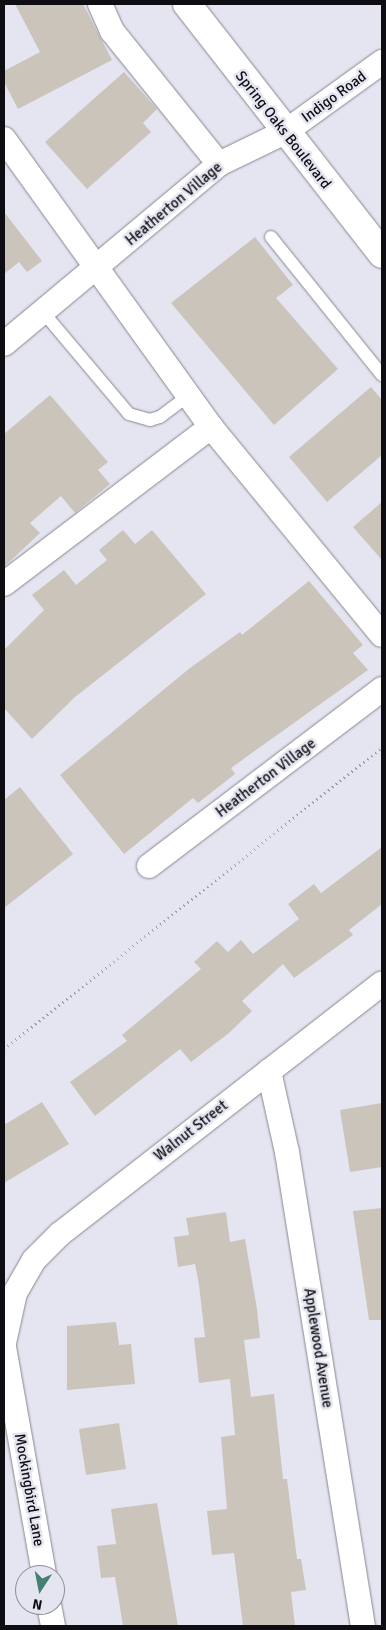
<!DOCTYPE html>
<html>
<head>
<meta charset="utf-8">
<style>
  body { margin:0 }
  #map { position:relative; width:386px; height:1630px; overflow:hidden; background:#e4e5f0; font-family:Signika,sans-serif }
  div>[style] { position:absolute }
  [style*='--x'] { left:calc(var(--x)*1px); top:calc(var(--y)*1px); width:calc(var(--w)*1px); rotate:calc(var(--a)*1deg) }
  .building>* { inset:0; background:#cac4bb }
  .path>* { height:3px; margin-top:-1.5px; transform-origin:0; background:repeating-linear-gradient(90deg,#9d9ea6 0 1px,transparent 0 5px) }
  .roads { filter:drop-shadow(0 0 1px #868791) drop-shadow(0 0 1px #868791) }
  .service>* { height:12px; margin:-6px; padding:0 6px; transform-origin:6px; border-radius:6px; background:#fff }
  .minor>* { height:24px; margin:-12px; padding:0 12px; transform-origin:12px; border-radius:12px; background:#fff }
  .tertiary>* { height:28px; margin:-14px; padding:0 14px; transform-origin:14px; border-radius:14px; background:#fff }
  span { translate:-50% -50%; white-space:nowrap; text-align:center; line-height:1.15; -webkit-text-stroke:5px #e4e5f0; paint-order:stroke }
  .street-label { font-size:15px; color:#0e0e12 }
  .frame { position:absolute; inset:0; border:5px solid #0e0e12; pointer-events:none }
  .north { position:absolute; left:15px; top:1565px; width:50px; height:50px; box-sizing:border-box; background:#e4e5f0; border:1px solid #8e8f97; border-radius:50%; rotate:191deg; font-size:14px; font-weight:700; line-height:20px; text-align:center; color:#0e0e12 }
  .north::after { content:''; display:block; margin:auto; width:18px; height:22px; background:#428272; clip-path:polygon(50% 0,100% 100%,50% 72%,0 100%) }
</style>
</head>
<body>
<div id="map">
  <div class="building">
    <i style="clip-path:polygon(15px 4px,83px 4px,112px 60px,18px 109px,4px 82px,4px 71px,40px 52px)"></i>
    <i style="clip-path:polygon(124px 72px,157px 109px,143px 123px,151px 132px,87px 189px,45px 142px)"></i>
    <i style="clip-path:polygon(4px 212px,42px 261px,27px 272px,19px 262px,4px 274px)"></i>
    <i style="clip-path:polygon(255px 237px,293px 285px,276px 298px,338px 369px,274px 425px,171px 303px)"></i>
    <i style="clip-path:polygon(371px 387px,382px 400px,382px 455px,327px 502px,289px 457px)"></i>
    <i style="clip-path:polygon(50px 395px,108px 462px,98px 470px,110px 484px,75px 513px,61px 496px,30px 523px,40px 533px,4px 567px,4px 434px)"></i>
    <i style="clip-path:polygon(382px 502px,382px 560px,353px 527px)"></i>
    <i style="clip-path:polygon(123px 530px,135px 544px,152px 530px,206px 594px,75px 697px,32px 739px,4px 708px,4px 650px,44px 610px,32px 595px,64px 570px,76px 585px,107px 560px,99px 550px)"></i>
    <i style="clip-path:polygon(309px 581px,363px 645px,353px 653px,368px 670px,231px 768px,235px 774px,198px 803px,193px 798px,124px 854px,60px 775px,190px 668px,240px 632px,242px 635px)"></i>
    <i style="clip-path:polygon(20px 787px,73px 854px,4px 908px,4px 800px)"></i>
    <i style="clip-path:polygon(382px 847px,382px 904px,349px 930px,353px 935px,294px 978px,283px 964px,242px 1001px,252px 1011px,229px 1033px,191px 1062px,180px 1049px,95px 1116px,70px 1082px,127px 1041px,122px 1035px,201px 969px,194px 962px,217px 941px,228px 952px,241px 940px,253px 954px,299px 919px,288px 904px,314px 884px,321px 893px)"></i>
    <i style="clip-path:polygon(42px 1102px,69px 1144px,4px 1183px,4px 1125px)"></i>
    <i style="clip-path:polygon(382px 1103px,382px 1167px,350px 1172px,340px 1110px)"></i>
    <i style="clip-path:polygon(382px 1208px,382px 1320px,369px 1320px,353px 1211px)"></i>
    <i style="clip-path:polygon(226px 1212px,230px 1242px,245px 1239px,257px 1309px,260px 1338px,244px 1340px,251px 1397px,274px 1394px,283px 1479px,287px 1479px,297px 1559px,301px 1559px,306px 1590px,291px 1592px,295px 1626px,243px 1626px,234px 1553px,212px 1555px,207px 1511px,227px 1509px,221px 1437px,235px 1435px,230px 1379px,199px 1383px,194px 1338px,205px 1337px,199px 1285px,195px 1264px,178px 1267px,174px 1237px,189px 1235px,186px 1218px)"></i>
    <i style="clip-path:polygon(116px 1322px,119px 1345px,131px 1344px,135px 1384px,67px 1390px,67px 1326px)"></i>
    <i style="clip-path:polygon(119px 1423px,126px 1469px,86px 1475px,79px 1429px)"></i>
    <i style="clip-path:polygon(157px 1503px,178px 1626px,123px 1626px,115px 1577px,101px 1578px,97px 1546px,116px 1544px,111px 1509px)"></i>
  </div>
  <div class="path">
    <i style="--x:4;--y:1049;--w:484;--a:-38.6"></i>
  </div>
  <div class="roads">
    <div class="service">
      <i style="--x:271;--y:237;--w:177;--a:51.2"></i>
      <i style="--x:43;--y:312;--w:133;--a:49.9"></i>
      <i style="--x:129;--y:414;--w:22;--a:16"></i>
      <i style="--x:150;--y:420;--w:10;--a:-17"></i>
      <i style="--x:160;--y:417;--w:35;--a:-37"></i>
    </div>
    <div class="minor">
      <i style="--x:100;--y:4;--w:30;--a:66"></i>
      <i style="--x:112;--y:31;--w:171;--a:51.2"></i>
      <i style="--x:4;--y:139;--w:355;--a:54.3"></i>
      <i style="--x:211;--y:427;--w:269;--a:50.6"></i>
      <i style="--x:4;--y:344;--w:280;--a:-39.9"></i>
      <i style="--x:219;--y:164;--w:73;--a:-25.9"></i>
      <i style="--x:285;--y:132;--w:120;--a:-35.8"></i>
      <i style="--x:4;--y:584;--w:260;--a:-37.2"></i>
      <i style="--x:149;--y:866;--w:293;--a:-37.2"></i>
      <i style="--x:269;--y:1071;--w:83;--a:77.5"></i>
      <i style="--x:287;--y:1152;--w:480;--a:80.9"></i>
      <i style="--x:4;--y:1343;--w:51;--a:-77.6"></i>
      <i style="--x:15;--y:1293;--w:38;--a:-60"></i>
      <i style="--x:34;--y:1260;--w:37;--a:-45"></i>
      <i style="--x:60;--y:1234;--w:408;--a:-37.9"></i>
      <i style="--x:4;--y:1347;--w:231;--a:80"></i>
      <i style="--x:49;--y:1605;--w:21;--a:79"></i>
    </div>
    <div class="tertiary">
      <i style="--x:187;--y:4;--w:317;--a:52"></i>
    </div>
  </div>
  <div class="street-label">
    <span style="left:334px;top:97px;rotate:-36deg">Indigo Road</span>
    <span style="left:283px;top:130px;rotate:52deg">Spring Oaks Boulevard</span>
    <span style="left:174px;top:204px;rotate:-40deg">Heatherton Village</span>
    <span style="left:266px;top:778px;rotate:-37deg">Heatherton Village</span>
    <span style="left:191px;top:1131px;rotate:-38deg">Walnut Street</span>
    <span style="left:318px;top:1348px;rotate:81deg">Applewood Avenue</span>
    <span style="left:29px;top:1490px;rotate:80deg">Mockingbird Lane</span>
  </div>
  <div class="frame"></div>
  <div class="north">N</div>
</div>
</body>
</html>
